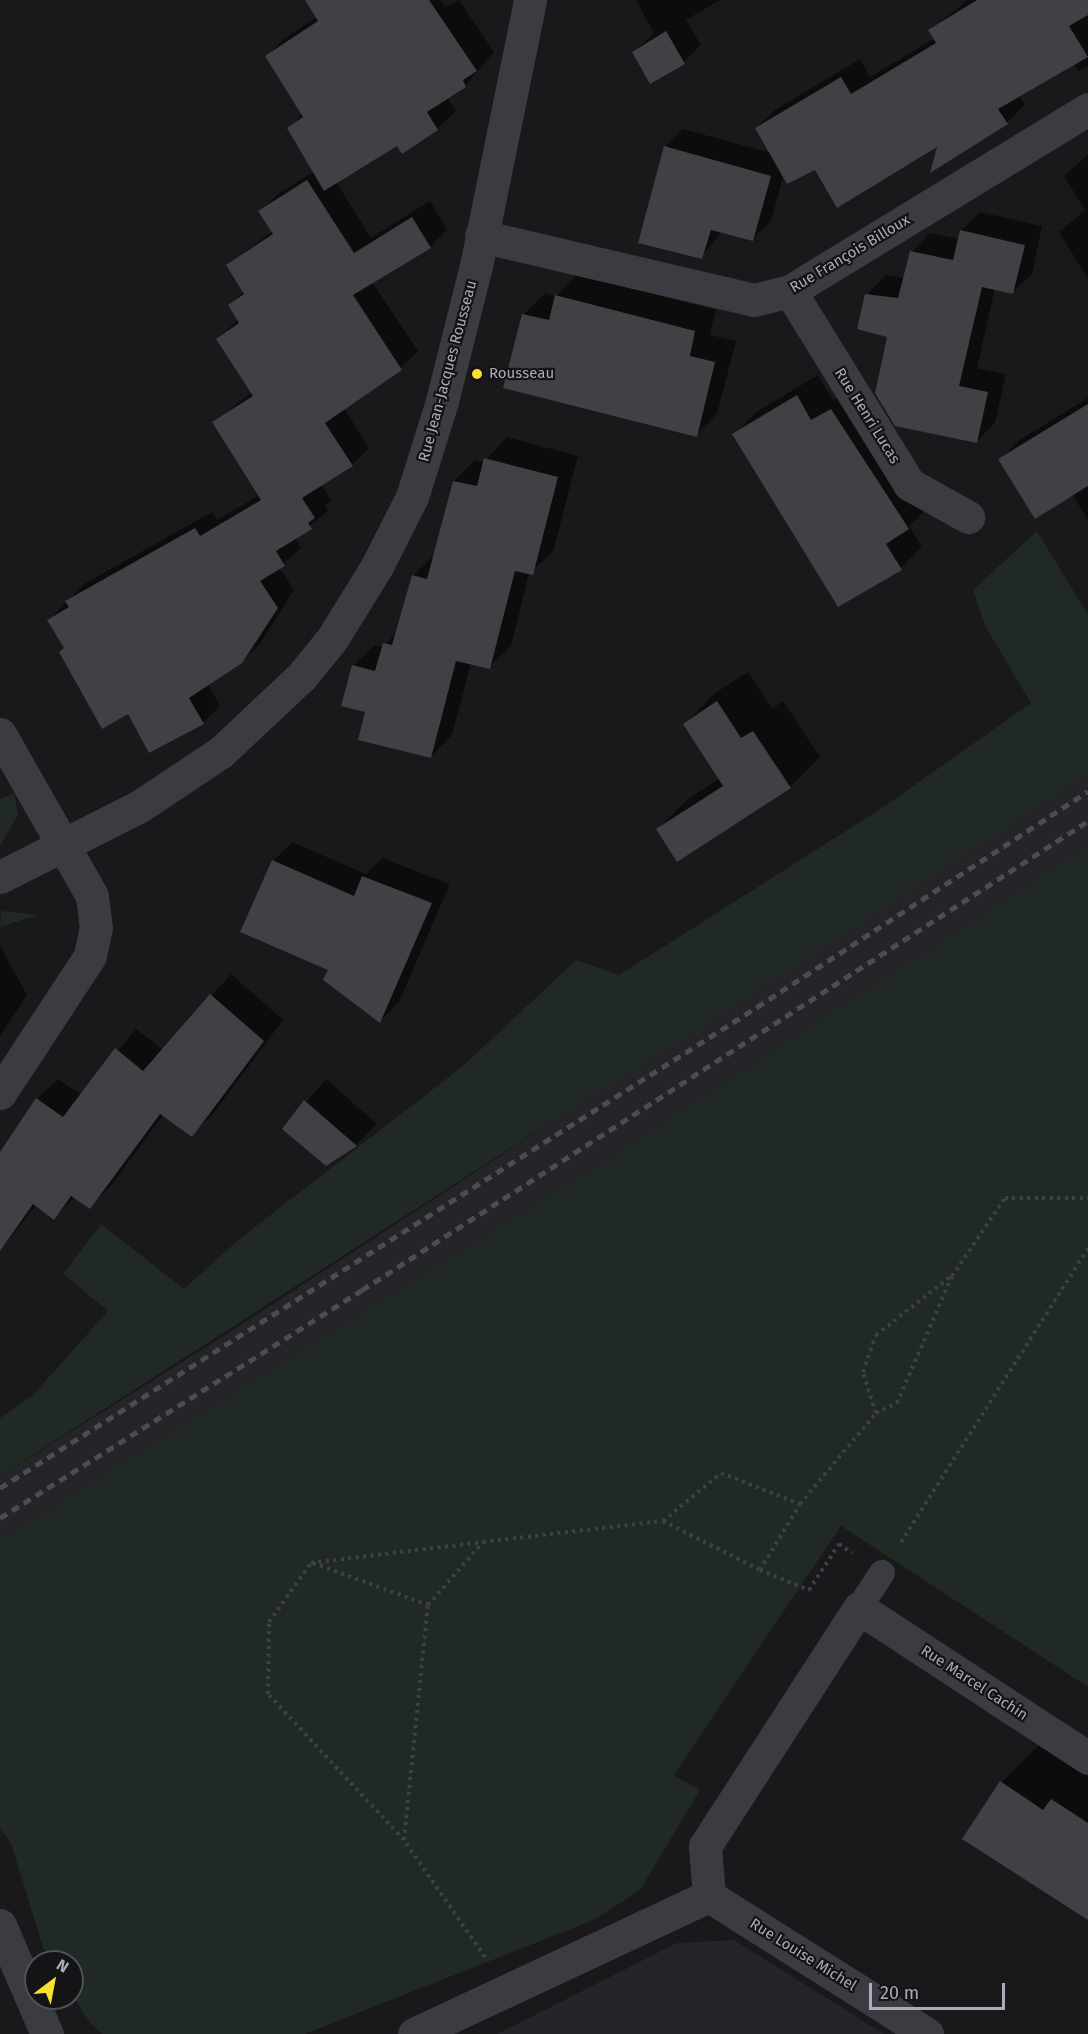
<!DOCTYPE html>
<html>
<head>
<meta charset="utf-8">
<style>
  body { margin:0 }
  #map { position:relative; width:1088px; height:2034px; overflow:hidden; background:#19181a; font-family:"Fira Sans",sans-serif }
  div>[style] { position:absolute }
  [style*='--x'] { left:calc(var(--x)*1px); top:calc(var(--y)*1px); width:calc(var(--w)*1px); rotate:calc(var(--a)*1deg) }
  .built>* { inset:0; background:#252428 }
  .green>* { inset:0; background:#202923 }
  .shadow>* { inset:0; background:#0007 }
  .building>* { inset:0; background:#404045 }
  .path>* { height:4px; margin-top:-2px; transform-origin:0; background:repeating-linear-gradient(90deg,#3f3f47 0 3px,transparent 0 7.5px) }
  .service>* { height:26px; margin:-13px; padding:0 13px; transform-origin:13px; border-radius:13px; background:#3b3b42 }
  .minor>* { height:33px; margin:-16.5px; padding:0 16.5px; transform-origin:16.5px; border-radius:16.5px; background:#3b3b42 }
  .rail>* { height:4.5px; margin-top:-2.25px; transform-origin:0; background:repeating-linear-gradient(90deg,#4c4c55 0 8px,transparent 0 14px) }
  .dots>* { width:16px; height:16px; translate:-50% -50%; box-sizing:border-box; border:3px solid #141316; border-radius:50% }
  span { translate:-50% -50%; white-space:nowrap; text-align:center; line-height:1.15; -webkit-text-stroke:4.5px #141316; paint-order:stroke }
  .street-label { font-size:15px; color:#aaacbb }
  .poi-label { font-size:15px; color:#aaacbb }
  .left { translate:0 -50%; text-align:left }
  .north { position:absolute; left:24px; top:1950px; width:60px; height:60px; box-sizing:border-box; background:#141316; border:2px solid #505058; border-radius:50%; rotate:32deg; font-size:16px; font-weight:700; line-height:24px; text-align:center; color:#aaacbb }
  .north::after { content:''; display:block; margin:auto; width:21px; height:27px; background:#fae031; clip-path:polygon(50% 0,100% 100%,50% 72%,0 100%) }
  .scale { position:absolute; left:869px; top:1983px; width:136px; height:27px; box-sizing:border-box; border:3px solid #aaacbb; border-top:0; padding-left:8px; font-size:18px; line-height:21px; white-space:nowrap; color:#aaacbb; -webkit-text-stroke:4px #141316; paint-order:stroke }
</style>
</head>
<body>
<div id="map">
  <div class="built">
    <i style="clip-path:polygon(1088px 772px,1088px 846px,600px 1164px,0 1540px,0 1476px,235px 1329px)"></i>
    <i style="clip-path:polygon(734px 1940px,884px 2034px,497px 2034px,677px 1943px)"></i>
  </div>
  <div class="green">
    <i style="clip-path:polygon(1037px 531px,1088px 615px,1088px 772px,849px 931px,0 1476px,0 1418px,33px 1395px,108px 1311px,63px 1274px,101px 1224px,184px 1289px,238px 1240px,463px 1066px,576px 960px,619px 975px,879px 810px,1031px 703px,985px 626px,973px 590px)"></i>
    <i style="clip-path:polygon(14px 793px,18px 815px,0 846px,0 799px)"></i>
    <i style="clip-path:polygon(1088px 846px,1088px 1687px,841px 1526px,674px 1775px,700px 1790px,640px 1890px,596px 1919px,305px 2034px,102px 2034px,91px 2024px,72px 1995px,72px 1962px,52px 1962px,43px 1948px,11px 1843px,0 1829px,0 1540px,600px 1164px)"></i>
    <i style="clip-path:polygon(1px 911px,37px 915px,0 927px)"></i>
  </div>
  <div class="shadow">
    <i style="clip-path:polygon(307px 0,441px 0,445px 7px,459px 0,494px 52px,465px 86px,447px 97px,456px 111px,437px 129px,402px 152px,397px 144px,336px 182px,371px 238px,430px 201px,447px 230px,430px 247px,372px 282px,418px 351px,401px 368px,344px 408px,369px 448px,352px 465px,321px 484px,331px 500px,325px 506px,328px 511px,295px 538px,301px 548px,279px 567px,294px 590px,259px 645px,241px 662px,208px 684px,220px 706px,203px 723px,129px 712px,66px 648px,49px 620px,84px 584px,212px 512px,217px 520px,260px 495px,214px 422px,252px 392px,218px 339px,239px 319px,230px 305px,244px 291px,228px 265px,273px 231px,260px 211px,277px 195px,314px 171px,289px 128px,303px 114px,267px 56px,285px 38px,317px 17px)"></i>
    <i style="clip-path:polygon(636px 0,720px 0,686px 20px,701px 45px,684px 62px,634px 52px,654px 33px)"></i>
    <i style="clip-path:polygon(968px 0,1088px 0,1088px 66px,1078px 72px,1074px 64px,1019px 95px,1025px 104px,1007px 123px,939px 144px,784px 174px,771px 221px,752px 239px,722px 231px,701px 257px,665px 147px,683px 129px,771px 153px,756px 128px,775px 110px,860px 59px,870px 77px,935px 38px,930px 30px)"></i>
    <i style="clip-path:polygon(1088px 155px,1088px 279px,1059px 232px,1085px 210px,1064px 176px)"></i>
    <i style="clip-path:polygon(980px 212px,1042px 226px,1032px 274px,1013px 292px,995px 288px,977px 368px,1006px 374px,995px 423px,976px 442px,888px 336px,867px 294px,886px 275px,905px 278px,912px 252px,930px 233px,959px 239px,961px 231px)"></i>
    <i style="clip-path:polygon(578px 274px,716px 310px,710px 335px,736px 341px,717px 414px,696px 435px,524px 314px,545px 293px,556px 296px)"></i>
    <i style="clip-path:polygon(818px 375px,833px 400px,853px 389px,929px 507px,909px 526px,922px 547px,901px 568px,734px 435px,755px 413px)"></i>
    <i style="clip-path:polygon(1088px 398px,1088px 520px,1072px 494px,1000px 459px,1018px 441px)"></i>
    <i style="clip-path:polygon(507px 437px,578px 456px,553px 552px,529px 573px,511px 646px,489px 667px,471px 663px,452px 735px,431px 757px,367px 711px,353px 666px,375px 645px,384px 647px,397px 631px,413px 576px,435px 554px,454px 481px,475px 460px,484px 462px)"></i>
    <i style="clip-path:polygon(748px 672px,772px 709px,783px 701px,820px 757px,790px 787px,658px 829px,688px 799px,720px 778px,685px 724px,715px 693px)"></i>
    <i style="clip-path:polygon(292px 842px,366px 874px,382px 858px,450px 884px,399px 1002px,380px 1021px,330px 969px,273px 861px)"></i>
    <i style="clip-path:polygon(0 946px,27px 995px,0 1036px)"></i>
    <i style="clip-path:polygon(231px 974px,283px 1020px,212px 1115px,191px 1135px,163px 1115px,110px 1187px,89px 1207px,75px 1197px,54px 1218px,36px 1205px,0 1251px,0 1155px,37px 1099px,58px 1079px,81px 1095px,136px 1029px,163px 1050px)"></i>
    <i style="clip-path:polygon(326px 1079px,377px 1124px,356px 1145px,326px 1164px,284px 1128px)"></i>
    <i style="clip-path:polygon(1049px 1735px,1088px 1760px,1088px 1918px,1002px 1782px)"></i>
  </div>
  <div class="building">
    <i style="clip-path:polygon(305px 0,429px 0,477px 71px,463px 80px,466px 87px,427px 112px,438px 130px,402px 154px,397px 146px,324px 191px,287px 128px,303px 117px,265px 56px,318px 21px)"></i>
    <i style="clip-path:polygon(977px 0,1088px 0,1088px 15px,1069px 26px,1088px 57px,998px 109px,1008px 124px,930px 173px,937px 147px,837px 208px,815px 170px,787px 184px,755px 128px,841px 77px,851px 94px,936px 43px,928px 30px)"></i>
    <i style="clip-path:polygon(666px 31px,685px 64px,650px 84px,632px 52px)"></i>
    <i style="clip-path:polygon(664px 146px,771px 176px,753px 241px,711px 230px,702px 259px,638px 243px)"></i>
    <i style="clip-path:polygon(307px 180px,354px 253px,412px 217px,431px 248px,353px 295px,402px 370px,325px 423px,353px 466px,302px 498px,315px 518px,308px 523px,312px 529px,276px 551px,285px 566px,260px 581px,278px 608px,242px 663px,189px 698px,204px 724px,149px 753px,128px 714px,102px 729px,59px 652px,64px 648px,47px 620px,69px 607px,65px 601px,195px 528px,200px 536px,261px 500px,212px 422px,253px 396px,216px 339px,239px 323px,228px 305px,244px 294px,226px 265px,273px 234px,258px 211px)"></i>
    <i style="clip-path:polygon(960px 230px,1025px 245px,1013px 294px,982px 287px,959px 386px,988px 392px,977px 443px,895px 426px,875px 393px,887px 337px,857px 329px,865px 294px,898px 298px,910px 251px,953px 260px)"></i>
    <i style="clip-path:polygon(555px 295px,695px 331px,690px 356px,715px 362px,697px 437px,503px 388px,522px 314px,549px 320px)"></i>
    <i style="clip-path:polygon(797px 395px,811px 420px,831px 409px,909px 529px,886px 544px,902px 570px,838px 607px,732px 434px)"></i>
    <i style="clip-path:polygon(1088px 404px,1088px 486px,1035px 519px,998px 459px)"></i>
    <i style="clip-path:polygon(484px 458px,558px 477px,533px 575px,515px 571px,490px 669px,456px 661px,431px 758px,358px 740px,365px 712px,341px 706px,352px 665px,375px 671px,383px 643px,392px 645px,412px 575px,427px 579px,453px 481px,477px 486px)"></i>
    <i style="clip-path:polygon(717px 701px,741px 738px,753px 731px,791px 788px,677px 862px,656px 829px,723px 786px,683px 724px)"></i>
    <i style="clip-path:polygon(272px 860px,354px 896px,362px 876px,432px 903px,380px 1023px,323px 980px,328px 970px,240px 932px)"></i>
    <i style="clip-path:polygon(210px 994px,264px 1041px,192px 1137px,160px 1114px,90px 1209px,71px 1196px,54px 1220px,33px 1204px,0 1251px,0 1152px,36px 1098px,63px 1117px,115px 1048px,143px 1071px)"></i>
    <i style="clip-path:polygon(304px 1100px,357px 1146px,326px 1166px,282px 1129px)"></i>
    <i style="clip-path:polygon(1000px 1781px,1043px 1810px,1051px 1799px,1088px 1823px,1088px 1920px,962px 1839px)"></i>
  </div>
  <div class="path">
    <i style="--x:876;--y:1413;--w:43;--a:-107.6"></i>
    <i style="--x:863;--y:1372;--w:39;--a:-71"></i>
    <i style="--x:876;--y:1335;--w:94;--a:-38.1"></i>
    <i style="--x:663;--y:1521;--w:75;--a:-39.6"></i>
    <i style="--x:721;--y:1473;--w:85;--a:21.4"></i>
    <i style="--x:901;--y:1542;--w:348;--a:-57.5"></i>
    <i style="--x:313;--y:1563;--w:122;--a:20.1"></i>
    <i style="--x:760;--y:1570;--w:77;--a:-58.8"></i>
    <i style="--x:800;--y:1504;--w:119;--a:-50.1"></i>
    <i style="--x:876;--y:1413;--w:23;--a:-25"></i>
    <i style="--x:897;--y:1403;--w:138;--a:-66.6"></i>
    <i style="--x:952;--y:1276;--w:94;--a:-55.8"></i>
    <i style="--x:1005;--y:1198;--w:83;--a:0"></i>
    <i style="--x:404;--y:1840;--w:200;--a:-133"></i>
    <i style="--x:268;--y:1694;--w:72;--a:-89.2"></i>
    <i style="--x:269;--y:1622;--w:72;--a:-54.6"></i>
    <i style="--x:311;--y:1563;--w:173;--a:-7"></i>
    <i style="--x:485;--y:1957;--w:142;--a:-124.7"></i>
    <i style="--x:404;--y:1840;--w:236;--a:-84.2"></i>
    <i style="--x:428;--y:1605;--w:84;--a:-48.9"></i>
    <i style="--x:483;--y:1542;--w:181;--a:-6.7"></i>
    <i style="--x:663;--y:1521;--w:109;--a:26.8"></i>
    <i style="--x:760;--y:1570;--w:53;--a:22.2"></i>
    <i style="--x:809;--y:1590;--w:55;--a:-56.9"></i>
    <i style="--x:839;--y:1544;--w:16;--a:35"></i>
  </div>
  <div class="service">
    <i style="--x:859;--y:1608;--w:42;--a:-56.7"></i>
  </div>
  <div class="minor">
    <i style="--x:481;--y:236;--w:280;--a:13.2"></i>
    <i style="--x:754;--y:300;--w:37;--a:-14"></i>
    <i style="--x:790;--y:291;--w:349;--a:-31.4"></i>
    <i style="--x:790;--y:291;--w:227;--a:58.3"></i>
    <i style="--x:909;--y:484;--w:68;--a:29.2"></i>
    <i style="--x:0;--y:734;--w:186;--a:60.4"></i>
    <i style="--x:92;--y:896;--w:31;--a:83"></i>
    <i style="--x:96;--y:927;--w:30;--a:102"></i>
    <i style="--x:90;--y:956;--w:164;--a:123.3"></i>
    <i style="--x:0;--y:877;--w:157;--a:-26.9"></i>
    <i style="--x:140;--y:806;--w:97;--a:-33.7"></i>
    <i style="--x:221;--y:752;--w:110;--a:-43.2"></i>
    <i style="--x:301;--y:677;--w:49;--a:-50.8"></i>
    <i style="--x:332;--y:639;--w:86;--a:-58.3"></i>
    <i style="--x:377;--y:566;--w:77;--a:-63.1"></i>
    <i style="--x:412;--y:497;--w:101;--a:-72.6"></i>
    <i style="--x:442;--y:401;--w:139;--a:-75.9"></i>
    <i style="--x:476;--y:266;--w:271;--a:-78.5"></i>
    <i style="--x:709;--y:1896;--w:258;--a:32.3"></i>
    <i style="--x:0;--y:1925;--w:119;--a:66.7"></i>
    <i style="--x:414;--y:2034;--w:326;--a:-25.1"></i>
    <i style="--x:709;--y:1896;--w:50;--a:-94.6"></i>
    <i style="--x:705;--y:1846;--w:283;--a:-57.1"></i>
    <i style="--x:859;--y:1608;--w:274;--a:33.2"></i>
  </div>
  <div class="rail">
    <i style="--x:0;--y:1488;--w:897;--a:-32.43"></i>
    <i style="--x:757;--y:1007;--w:395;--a:-33.1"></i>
    <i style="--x:0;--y:1518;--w:428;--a:-32.2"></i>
    <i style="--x:362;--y:1290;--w:864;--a:-32.86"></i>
  </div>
  <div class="dots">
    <i style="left:477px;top:374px;background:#fae031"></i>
  </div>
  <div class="street-label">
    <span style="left:850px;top:254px;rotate:-31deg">Rue François Billoux</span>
    <span style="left:448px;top:371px;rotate:-75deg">Rue Jean-Jacques Rousseau</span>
    <span style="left:867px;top:416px;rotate:58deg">Rue Henri Lucas</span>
    <span style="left:974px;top:1683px;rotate:33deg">Rue Marcel Cachin</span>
    <span style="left:803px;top:1955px;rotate:32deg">Rue Louise Michel</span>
  </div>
  <div class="poi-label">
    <span class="left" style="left:489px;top:374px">Rousseau</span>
  </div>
  <div class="north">N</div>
  <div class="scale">20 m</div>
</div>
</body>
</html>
